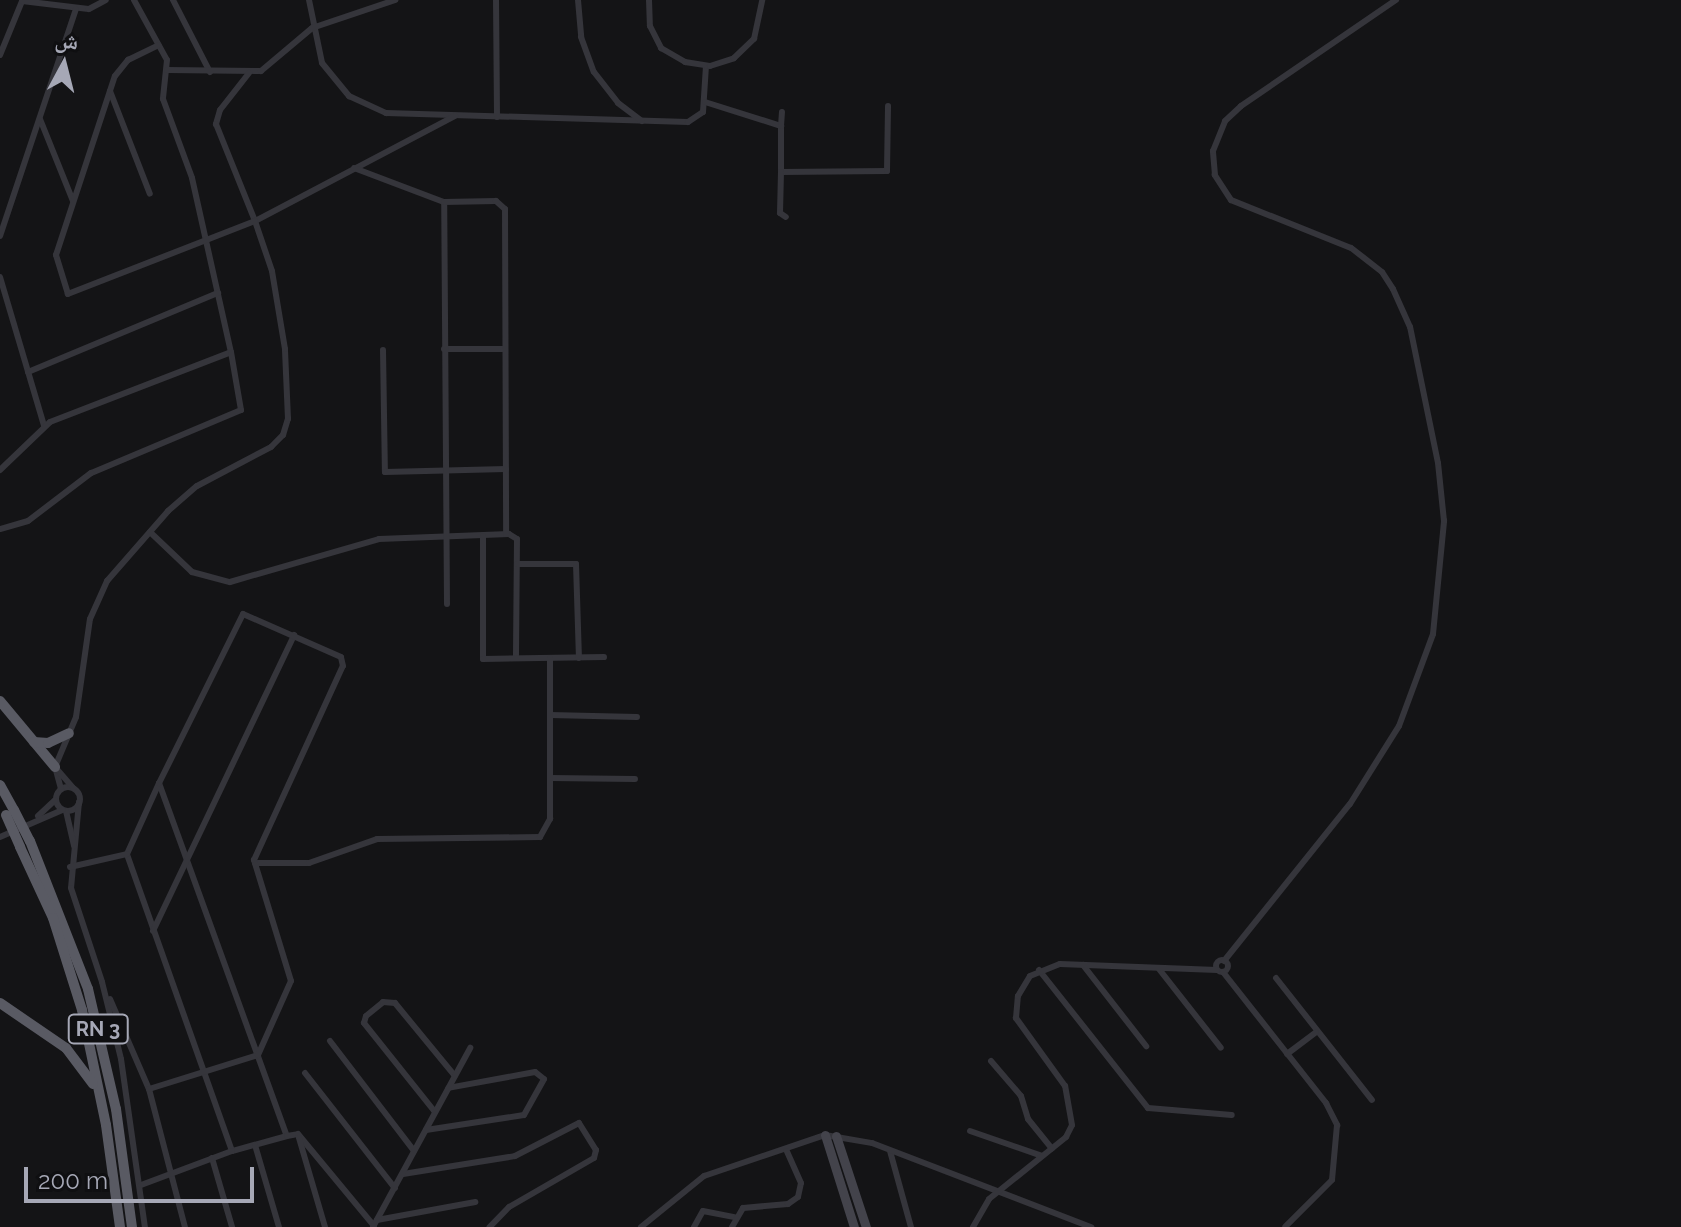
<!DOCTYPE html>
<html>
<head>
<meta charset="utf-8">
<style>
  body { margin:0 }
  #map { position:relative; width:1681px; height:1227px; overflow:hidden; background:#141416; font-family:Raleway,"Noto Naskh Arabic",sans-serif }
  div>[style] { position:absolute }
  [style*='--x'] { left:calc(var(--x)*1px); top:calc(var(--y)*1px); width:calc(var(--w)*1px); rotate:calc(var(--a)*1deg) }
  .minor>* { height:6px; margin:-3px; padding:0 3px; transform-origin:3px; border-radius:3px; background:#35353b }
  .minor>.ring { margin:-3px; padding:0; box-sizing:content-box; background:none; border:6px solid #35353b; border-radius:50% }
  .secondary>* { height:9px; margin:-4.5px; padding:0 4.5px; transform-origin:4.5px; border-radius:4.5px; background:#43434b }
  .trunk>* { height:10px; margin:-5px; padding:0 5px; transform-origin:5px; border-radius:5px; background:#595a63 }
  .trunk-bridge>* { height:10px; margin:-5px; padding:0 5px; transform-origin:5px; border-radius:5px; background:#595a63 }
  span { translate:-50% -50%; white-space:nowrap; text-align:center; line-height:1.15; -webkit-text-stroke:8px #0f0f11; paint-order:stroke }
  .shield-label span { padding:2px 6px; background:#0f0f11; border:2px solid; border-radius:6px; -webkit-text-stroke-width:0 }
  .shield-label { font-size:20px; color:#a6a8b6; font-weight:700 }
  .north { position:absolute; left:24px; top:24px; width:80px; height:80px; -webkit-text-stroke:6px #0f0f11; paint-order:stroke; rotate:7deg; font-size:22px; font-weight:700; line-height:32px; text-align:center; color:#a6a8b6 }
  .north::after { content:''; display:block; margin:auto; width:28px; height:36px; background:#a6a8b6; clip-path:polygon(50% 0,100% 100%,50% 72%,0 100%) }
  .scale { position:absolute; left:24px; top:1167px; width:230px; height:36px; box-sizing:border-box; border:4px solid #a6a8b6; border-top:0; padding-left:10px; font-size:24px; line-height:28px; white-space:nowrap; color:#a6a8b6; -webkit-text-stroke:6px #0f0f11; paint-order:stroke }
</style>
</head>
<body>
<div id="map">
  <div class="minor">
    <i style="--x:134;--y:0;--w:68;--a:61.2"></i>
    <i style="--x:167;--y:60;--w:39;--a:96"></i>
    <i style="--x:163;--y:99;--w:84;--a:69.8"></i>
    <i style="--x:192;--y:178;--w:178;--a:77.4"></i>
    <i style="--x:173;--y:0;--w:81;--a:62.8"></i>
    <i style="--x:309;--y:0;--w:64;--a:78.3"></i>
    <i style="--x:322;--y:63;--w:43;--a:50.7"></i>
    <i style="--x:349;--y:96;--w:41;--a:24.7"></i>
    <i style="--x:386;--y:113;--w:302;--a:1.7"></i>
    <i style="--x:688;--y:122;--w:18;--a:-34"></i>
    <i style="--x:703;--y:112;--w:46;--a:-86.3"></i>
    <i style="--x:496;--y:0;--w:117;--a:89.5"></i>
    <i style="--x:578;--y:0;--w:37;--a:85"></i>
    <i style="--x:581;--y:37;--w:37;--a:70"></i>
    <i style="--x:594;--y:72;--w:39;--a:52"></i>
    <i style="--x:618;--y:103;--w:30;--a:37"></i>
    <i style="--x:649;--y:0;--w:26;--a:88"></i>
    <i style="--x:650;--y:26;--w:25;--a:63"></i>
    <i style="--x:661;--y:48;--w:28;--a:30"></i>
    <i style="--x:685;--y:62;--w:25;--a:9"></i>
    <i style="--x:710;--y:66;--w:25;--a:-18"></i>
    <i style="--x:734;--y:58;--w:28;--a:-44"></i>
    <i style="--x:754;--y:39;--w:40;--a:-78"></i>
    <i style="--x:0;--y:55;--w:58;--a:-67.8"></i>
    <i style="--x:22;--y:1;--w:67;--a:6.8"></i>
    <i style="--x:89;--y:9;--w:19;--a:-28"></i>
    <i style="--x:167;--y:70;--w:94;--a:0.6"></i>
    <i style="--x:261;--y:71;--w:67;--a:-40.1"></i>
    <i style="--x:312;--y:28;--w:88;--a:-18.6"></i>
    <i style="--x:249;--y:73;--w:47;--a:128.1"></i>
    <i style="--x:220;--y:110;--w:15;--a:106"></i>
    <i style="--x:216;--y:124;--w:105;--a:68.1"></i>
    <i style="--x:255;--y:221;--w:226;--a:-27.7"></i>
    <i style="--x:110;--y:91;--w:110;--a:68.8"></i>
    <i style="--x:705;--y:102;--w:80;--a:17.5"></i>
    <i style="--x:781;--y:126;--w:46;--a:90"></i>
    <i style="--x:781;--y:172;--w:106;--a:-0.5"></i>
    <i style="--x:887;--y:171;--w:65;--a:-89.1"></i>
    <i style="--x:40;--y:119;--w:88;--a:68.1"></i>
    <i style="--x:781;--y:126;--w:14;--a:-86"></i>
    <i style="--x:354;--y:168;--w:96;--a:20.7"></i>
    <i style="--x:781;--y:172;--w:41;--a:91.4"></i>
    <i style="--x:780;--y:213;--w:7;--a:34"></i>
    <i style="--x:0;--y:236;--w:239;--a:-71.5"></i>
    <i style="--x:0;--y:277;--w:155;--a:73.5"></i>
    <i style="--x:444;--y:349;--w:61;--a:0"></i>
    <i style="--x:383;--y:350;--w:122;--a:89.1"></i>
    <i style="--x:385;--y:472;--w:121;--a:-1.4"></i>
    <i style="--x:28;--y:372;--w:206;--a:-22.6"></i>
    <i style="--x:0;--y:470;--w:69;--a:-43.8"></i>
    <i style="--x:50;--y:422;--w:194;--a:-21.1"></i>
    <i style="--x:231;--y:352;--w:59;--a:80.2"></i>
    <i style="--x:241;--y:410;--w:163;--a:157.2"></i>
    <i style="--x:91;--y:473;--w:79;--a:142.7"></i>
    <i style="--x:28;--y:521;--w:29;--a:164"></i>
    <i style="--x:150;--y:532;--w:58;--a:43.6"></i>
    <i style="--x:192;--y:572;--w:39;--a:15"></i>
    <i style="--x:230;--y:582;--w:155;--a:-16.1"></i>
    <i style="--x:379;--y:539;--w:130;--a:-2.2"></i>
    <i style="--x:509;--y:534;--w:9;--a:32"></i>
    <i style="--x:517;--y:539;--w:119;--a:90.5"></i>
    <i style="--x:483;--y:536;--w:123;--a:90"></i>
    <i style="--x:483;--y:659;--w:121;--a:-0.9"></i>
    <i style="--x:517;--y:564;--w:59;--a:0"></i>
    <i style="--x:576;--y:564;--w:94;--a:88.2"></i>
    <i style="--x:447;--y:604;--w:402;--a:-90.4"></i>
    <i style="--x:444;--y:202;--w:52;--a:-1.1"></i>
    <i style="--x:496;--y:201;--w:12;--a:42"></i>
    <i style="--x:505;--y:209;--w:325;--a:89.8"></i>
    <i style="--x:550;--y:715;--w:87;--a:1.3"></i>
    <i style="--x:55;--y:767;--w:54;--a:-67.2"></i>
    <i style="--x:76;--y:717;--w:99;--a:-81.9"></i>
    <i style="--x:90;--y:619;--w:42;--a:-65.9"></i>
    <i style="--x:107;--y:581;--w:93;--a:-48.9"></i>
    <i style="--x:168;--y:511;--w:38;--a:-41"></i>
    <i style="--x:197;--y:486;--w:84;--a:-27.8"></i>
    <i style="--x:271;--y:447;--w:17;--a:-45"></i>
    <i style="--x:283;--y:435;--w:17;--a:-73"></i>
    <i style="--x:288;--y:419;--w:70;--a:-92.5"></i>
    <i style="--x:285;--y:349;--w:79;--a:-99.5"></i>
    <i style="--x:272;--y:271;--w:53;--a:-108.8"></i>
    <i style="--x:255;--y:221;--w:201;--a:158.7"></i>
    <i style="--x:68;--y:294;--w:41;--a:-107.1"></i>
    <i style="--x:56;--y:255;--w:188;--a:-71.8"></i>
    <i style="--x:115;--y:76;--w:21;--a:-51"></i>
    <i style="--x:128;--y:60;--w:34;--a:-26"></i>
    <i style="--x:550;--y:778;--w:85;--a:0.7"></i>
    <i style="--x:159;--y:783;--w:375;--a:70.1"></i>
    <i style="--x:287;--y:1136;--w:57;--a:164.7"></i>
    <i style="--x:232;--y:1151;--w:315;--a:-109.5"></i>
    <i style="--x:127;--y:854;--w:78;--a:-65.7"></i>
    <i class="ring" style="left:56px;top:787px;width:18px;height:18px"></i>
    <i style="--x:61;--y:789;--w:23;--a:-105"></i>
    <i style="--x:55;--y:767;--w:28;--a:49"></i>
    <i style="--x:79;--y:802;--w:86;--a:95.3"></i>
    <i style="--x:71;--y:888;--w:99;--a:71.7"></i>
    <i style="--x:102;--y:982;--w:79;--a:76.1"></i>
    <i style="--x:121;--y:1059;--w:170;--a:81.9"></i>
    <i style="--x:66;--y:811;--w:36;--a:77"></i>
    <i style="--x:38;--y:816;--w:23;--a:-43"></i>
    <i style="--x:0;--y:837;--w:68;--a:-23.5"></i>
    <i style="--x:255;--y:863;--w:54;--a:0"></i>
    <i style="--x:309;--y:863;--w:72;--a:-19.4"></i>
    <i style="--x:377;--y:839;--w:163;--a:-0.7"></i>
    <i style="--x:540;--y:837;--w:21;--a:-61"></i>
    <i style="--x:550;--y:819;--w:161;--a:-90"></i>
    <i style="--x:70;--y:867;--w:58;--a:-12.8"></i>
    <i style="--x:153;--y:931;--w:328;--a:-64.5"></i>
    <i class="ring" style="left:1216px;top:960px;width:6px;height:6px"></i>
    <i style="--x:1224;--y:961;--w:201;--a:-51.3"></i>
    <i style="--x:1350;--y:804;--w:92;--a:-57.9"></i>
    <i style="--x:1399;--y:726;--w:98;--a:-69.7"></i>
    <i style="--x:1433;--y:634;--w:114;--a:-84.4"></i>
    <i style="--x:1444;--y:521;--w:58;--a:-95.9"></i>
    <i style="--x:1438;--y:463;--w:139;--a:-101.6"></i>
    <i style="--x:1410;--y:327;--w:42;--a:-114.1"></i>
    <i style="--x:1393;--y:289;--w:20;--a:-123"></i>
    <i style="--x:1382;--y:272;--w:39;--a:-142"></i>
    <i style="--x:1351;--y:248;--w:129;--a:-158.2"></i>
    <i style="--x:1231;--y:200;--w:30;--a:-123"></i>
    <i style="--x:1215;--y:175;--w:24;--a:-95"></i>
    <i style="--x:1213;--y:151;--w:32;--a:-68"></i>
    <i style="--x:1225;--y:121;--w:22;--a:-43"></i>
    <i style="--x:1241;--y:106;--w:188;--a:-34.4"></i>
    <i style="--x:1083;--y:965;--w:103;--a:52.1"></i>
    <i style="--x:1159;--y:969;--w:100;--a:51.9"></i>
    <i style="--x:1039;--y:970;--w:176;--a:51.7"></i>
    <i style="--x:1148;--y:1108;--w:84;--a:4.8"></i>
    <i style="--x:1223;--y:972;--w:167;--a:51.8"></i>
    <i style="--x:1326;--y:1103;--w:25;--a:63"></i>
    <i style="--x:1337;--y:1125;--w:55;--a:95.2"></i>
    <i style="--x:1332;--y:1180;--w:66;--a:135"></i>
    <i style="--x:1276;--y:978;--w:155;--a:51.8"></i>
    <i style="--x:110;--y:999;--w:98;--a:66.6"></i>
    <i style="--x:149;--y:1089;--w:143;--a:75.4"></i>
    <i style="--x:330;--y:1041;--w:138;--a:52.6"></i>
    <i style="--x:1287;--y:1054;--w:36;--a:-37"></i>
    <i style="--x:991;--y:1061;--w:46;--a:49.4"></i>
    <i style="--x:1021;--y:1096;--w:24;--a:73"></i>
    <i style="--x:1028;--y:1119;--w:38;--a:51"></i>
    <i style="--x:305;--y:1073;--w:146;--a:52"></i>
    <i style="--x:149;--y:1089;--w:114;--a:-17.3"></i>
    <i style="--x:258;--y:1055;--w:81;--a:-66"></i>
    <i style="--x:291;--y:981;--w:127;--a:-107"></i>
    <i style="--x:254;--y:860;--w:213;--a:-65.4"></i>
    <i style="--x:343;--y:666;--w:9;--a:-103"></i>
    <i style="--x:341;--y:657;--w:107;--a:-156.3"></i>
    <i style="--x:243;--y:614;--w:189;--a:116.4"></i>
    <i style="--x:435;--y:1112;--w:114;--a:-128.6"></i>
    <i style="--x:364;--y:1023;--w:7;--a:-74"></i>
    <i style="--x:366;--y:1016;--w:22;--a:-39"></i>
    <i style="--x:383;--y:1002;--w:12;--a:5"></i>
    <i style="--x:395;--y:1003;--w:94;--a:50.6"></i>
    <i style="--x:426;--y:1130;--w:99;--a:-8.7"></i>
    <i style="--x:524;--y:1115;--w:41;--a:-60.9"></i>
    <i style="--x:544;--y:1079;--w:11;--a:-142"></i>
    <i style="--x:535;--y:1072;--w:88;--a:169.6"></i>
    <i style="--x:970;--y:1131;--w:76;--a:19.1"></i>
    <i style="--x:287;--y:1136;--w:11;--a:-10"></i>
    <i style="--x:298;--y:1134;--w:119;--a:50.4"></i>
    <i style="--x:299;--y:1138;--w:93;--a:73.7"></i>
    <i style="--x:255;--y:1145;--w:85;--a:73.7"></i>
    <i style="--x:890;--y:1151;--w:79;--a:74.6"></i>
    <i style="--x:212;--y:1158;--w:72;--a:73.8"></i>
    <i style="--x:403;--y:1174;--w:113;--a:-9.1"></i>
    <i style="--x:515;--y:1156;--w:72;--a:-27.3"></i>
    <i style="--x:579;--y:1123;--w:32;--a:58"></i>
    <i style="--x:596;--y:1150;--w:8;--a:104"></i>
    <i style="--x:594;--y:1158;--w:98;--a:150"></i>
    <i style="--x:509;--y:1207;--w:28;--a:134"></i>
    <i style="--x:141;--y:1185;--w:97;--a:-20.5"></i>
    <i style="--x:377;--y:1220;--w:100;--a:-10.4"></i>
    <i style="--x:373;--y:1227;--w:204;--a:-61.5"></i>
    <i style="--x:641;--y:1227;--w:81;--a:-39"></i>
    <i style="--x:704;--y:1176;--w:128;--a:-18.7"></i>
    <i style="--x:825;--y:1135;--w:48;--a:9.7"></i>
    <i style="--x:872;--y:1143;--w:235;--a:21"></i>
    <i style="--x:694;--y:1227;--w:18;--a:-61"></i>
    <i style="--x:703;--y:1211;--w:32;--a:11"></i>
    <i style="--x:732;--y:1227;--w:22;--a:-60"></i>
    <i style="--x:743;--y:1208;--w:45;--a:-5.1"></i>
    <i style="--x:788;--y:1204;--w:12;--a:-35"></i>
    <i style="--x:798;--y:1197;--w:14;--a:-78"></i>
    <i style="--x:801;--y:1183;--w:35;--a:-114"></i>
    <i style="--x:973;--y:1227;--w:32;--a:-60"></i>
    <i style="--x:989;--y:1199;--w:99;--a:-38.8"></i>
    <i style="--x:1066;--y:1137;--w:13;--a:-63"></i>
    <i style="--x:1072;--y:1125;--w:40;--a:-100"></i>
    <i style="--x:1065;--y:1086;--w:84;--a:-125.8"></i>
    <i style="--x:1016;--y:1018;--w:22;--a:-85"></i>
    <i style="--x:1018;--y:996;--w:23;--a:-59"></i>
    <i style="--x:1030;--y:976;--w:32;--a:-22"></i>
    <i style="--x:1060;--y:964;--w:157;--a:2.2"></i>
  </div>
  <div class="secondary">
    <i style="--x:825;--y:1135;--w:96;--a:72.5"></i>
    <i style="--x:836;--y:1136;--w:96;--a:71.8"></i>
  </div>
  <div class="trunk">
    <i style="--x:0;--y:701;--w:86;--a:50.2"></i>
    <i style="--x:34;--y:742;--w:14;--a:4"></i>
    <i style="--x:48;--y:743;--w:23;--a:-25"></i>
    <i style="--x:0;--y:785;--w:29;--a:61"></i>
    <i style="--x:30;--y:841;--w:159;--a:68.6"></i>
    <i style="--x:88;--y:989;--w:123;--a:76.9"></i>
    <i style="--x:116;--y:1109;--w:119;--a:82.3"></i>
    <i style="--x:20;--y:847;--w:78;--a:65.1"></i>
    <i style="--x:53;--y:918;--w:96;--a:72.5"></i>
    <i style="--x:82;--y:1010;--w:117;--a:78.2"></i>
    <i style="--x:106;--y:1125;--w:103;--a:82.2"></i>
    <i style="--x:0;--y:1003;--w:80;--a:34.3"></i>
    <i style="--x:66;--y:1048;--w:45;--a:53.1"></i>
  </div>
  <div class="trunk-bridge">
    <i style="--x:14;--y:810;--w:35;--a:63"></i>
    <i style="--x:6;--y:815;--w:35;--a:66"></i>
  </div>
  <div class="shield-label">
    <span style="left:98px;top:1029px">RN 3</span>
  </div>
  <div class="north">ش</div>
  <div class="scale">200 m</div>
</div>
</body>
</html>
